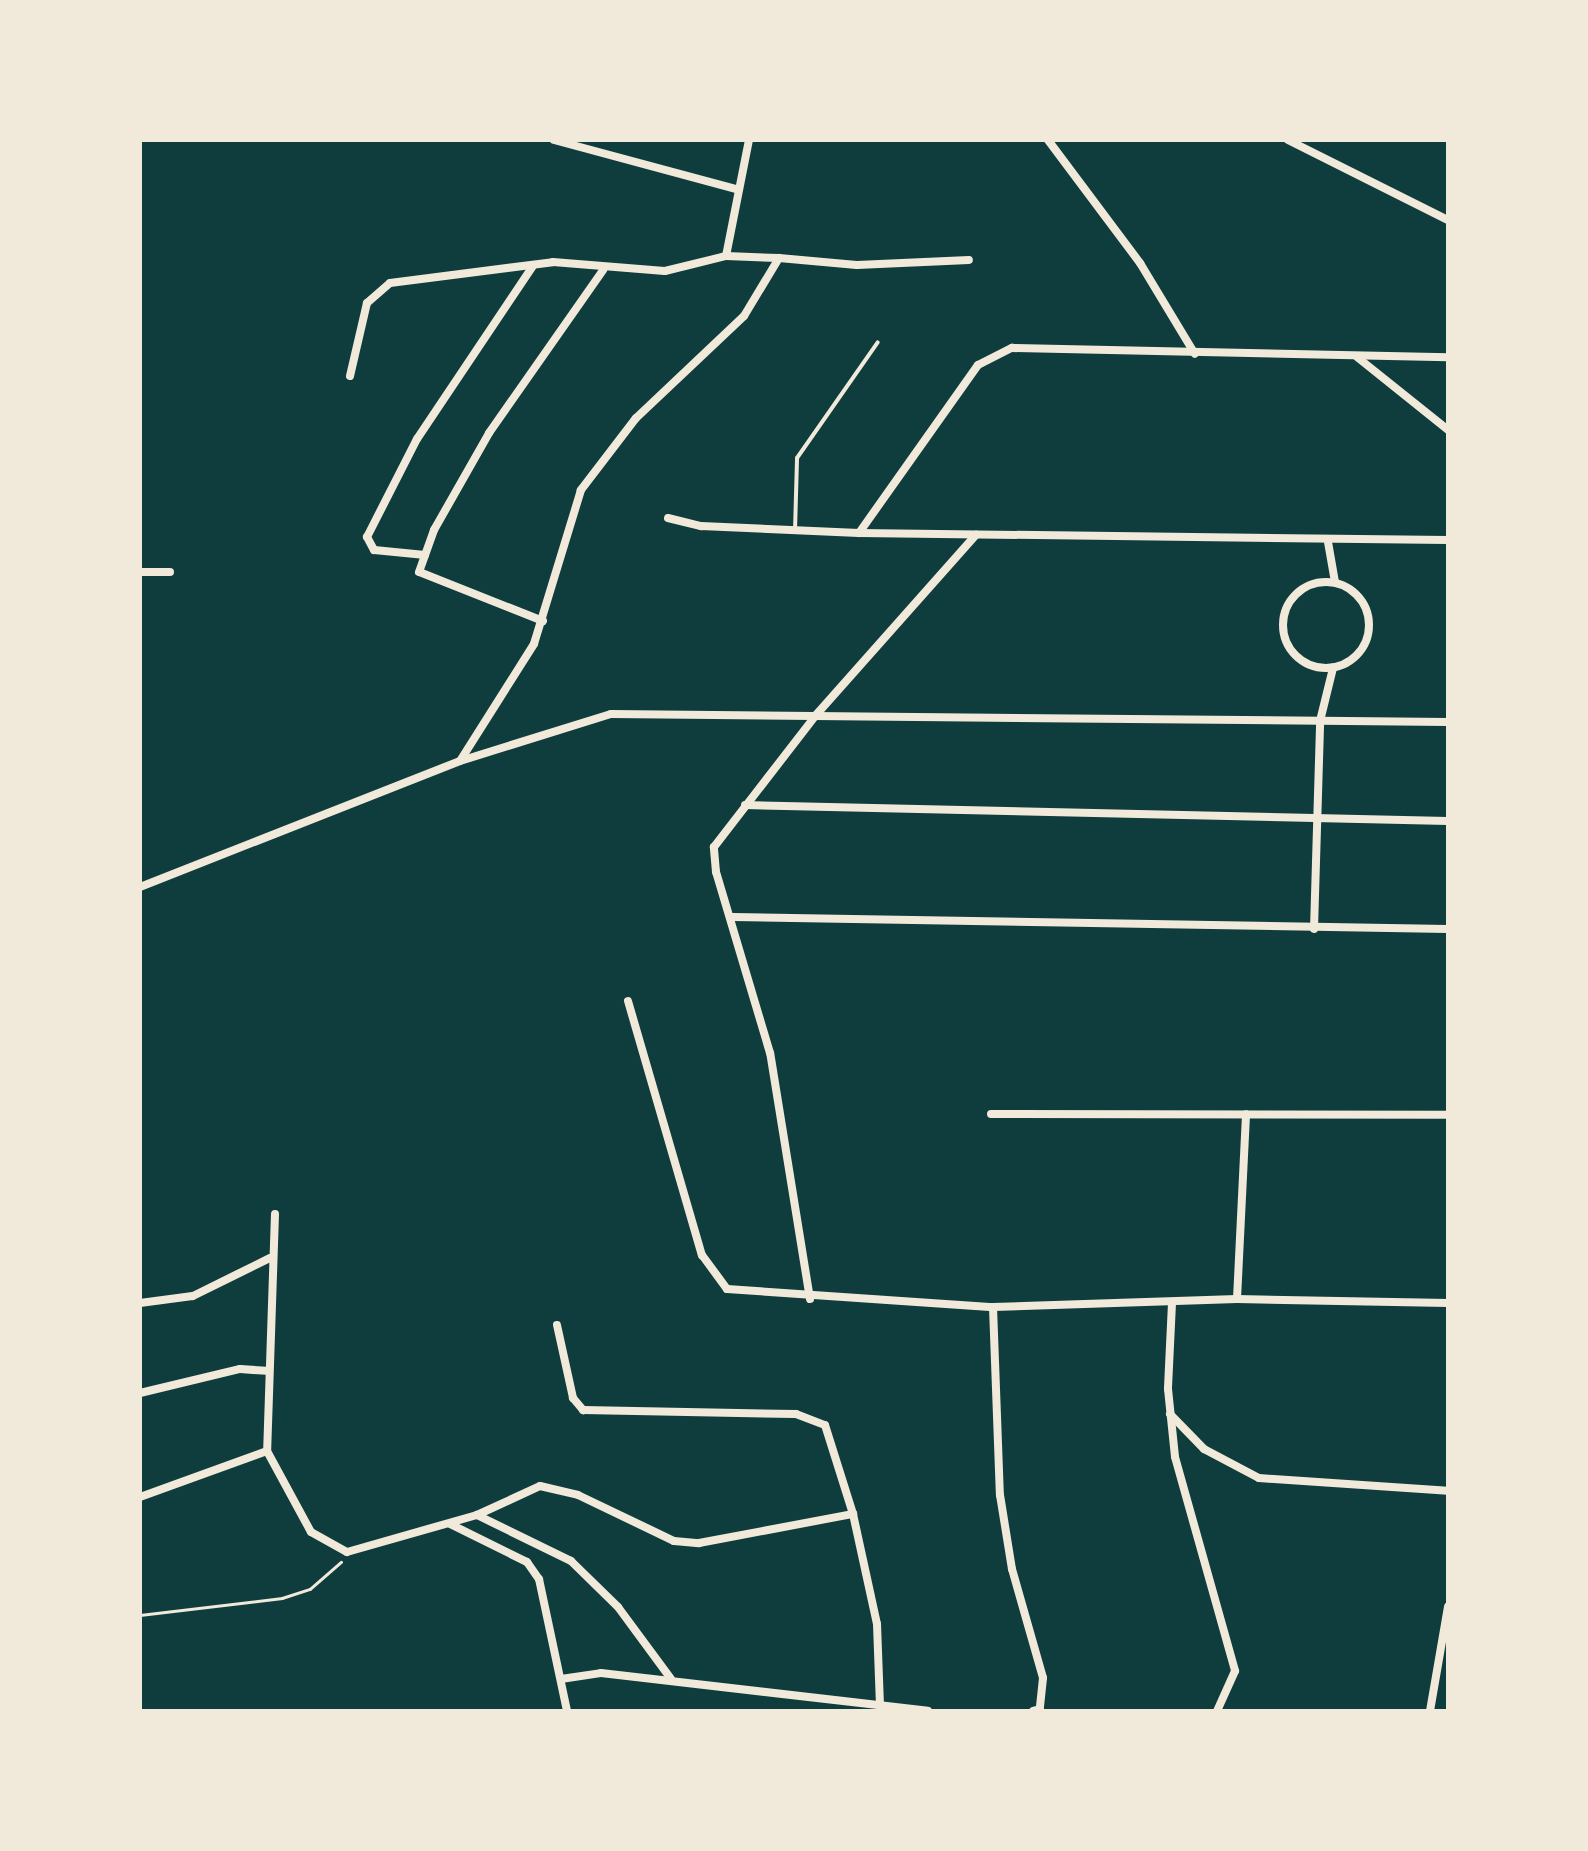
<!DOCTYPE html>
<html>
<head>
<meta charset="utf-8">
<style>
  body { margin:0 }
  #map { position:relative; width:1588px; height:1851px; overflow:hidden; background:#0f3d3e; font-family:"DM Sans",sans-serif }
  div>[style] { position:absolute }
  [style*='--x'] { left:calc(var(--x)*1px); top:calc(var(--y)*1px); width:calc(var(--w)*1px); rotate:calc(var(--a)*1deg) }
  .path>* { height:2.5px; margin:-1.25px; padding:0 1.25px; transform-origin:1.25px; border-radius:1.25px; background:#f1e9da }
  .service>* { height:4px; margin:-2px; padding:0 2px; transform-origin:2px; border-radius:2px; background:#f1e9da }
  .minor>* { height:8px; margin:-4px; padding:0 4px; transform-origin:4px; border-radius:4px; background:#f1e9da }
  .minor>.ring { margin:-4px; padding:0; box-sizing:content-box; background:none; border:8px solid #f1e9da; border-radius:50% }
  span { translate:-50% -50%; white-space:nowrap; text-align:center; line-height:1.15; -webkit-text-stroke:9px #f1e9da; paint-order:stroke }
  .frame { position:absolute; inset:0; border:142px solid #f1e9da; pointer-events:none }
</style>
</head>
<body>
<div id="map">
  <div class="path">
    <i style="--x:140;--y:1615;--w:143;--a:-6.8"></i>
    <i style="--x:282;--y:1598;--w:29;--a:-18"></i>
    <i style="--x:310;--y:1589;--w:41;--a:-41.1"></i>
  </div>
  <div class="service">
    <i style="--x:795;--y:531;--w:73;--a:-88.4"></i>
    <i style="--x:797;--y:458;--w:141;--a:-55.1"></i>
  </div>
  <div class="minor">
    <i style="--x:554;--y:140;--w:188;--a:15.1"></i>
    <i style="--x:1048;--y:140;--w:154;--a:53.2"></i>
    <i style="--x:1140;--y:263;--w:106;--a:58.9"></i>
    <i style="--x:1288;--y:140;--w:179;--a:26.6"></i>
    <i style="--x:726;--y:256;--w:118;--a:-78.8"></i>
    <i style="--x:779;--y:258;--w:78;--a:5.1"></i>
    <i style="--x:857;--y:265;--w:112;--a:-2.6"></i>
    <i style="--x:1357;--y:357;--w:117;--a:38.7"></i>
    <i style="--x:350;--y:376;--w:75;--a:-76.9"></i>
    <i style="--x:367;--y:303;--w:30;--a:-41"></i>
    <i style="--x:390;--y:283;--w:164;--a:-7.3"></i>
    <i style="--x:553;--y:262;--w:112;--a:4.6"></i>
    <i style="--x:665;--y:271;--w:63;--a:-13.8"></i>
    <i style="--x:726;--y:256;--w:53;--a:2.2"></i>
    <i style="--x:779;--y:258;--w:68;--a:121.1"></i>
    <i style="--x:744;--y:316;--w:149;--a:136.6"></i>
    <i style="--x:636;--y:418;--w:91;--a:127.4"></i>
    <i style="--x:581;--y:490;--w:161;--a:107"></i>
    <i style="--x:534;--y:644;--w:138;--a:122.3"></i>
    <i style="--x:668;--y:518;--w:34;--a:14"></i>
    <i style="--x:701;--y:526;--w:158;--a:2.5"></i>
    <i style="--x:859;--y:533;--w:589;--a:0.68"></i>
    <i style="--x:859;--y:533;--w:206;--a:-54.7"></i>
    <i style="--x:978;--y:365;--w:38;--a:-27"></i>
    <i style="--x:1012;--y:348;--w:436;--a:1.2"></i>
    <i style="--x:1328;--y:542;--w:41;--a:80.1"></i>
    <i style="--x:425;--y:555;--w:51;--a:-174.4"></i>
    <i style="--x:374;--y:550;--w:15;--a:-118"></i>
    <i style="--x:367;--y:537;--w:110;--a:-63"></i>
    <i style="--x:417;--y:439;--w:208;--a:-56.2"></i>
    <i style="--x:140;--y:572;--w:30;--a:0"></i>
    <i class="ring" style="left:1283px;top:582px;width:78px;height:78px"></i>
    <i style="--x:543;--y:621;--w:133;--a:-158.4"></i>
    <i style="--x:419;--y:572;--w:45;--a:-70.3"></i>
    <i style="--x:434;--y:530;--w:112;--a:-60.4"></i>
    <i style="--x:489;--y:433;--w:199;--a:-55"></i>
    <i style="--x:745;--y:805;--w:703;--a:1.3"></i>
    <i style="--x:140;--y:887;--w:344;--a:-21.5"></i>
    <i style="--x:460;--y:761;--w:158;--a:-17.3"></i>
    <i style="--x:611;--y:714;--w:837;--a:0.55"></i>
    <i style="--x:733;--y:917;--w:715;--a:0.96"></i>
    <i style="--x:1314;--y:929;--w:208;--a:-88.3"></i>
    <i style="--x:1320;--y:721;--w:55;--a:-76.2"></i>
    <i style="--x:628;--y:1001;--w:265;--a:73.8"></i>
    <i style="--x:702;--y:1255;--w:42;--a:53.7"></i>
    <i style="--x:727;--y:1289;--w:267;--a:3.9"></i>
    <i style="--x:993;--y:1307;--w:244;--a:-1.9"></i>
    <i style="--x:1237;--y:1299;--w:211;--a:1.1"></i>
    <i style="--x:991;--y:1114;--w:457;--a:0.1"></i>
    <i style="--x:275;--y:1214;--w:237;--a:91.9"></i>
    <i style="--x:267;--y:1451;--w:92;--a:61.5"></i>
    <i style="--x:311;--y:1532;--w:41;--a:29.1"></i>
    <i style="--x:347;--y:1552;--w:135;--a:-15.9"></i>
    <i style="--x:477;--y:1515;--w:69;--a:-24.7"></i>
    <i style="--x:540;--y:1486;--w:39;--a:13"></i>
    <i style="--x:578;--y:1495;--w:106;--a:25.6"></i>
    <i style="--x:674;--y:1541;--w:25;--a:5"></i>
    <i style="--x:699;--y:1543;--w:157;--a:-10.7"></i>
    <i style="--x:853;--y:1514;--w:113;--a:77.7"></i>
    <i style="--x:877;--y:1624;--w:81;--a:87.9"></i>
    <i style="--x:810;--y:1299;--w:249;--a:-99.2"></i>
    <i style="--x:770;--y:1053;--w:189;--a:-106.6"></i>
    <i style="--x:716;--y:872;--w:25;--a:-95"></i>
    <i style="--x:714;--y:847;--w:167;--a:-52.3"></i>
    <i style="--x:816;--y:715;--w:241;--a:-48.4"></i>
    <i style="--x:1237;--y:1299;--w:185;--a:-87.2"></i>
    <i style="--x:140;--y:1303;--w:53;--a:-7.5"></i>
    <i style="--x:193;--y:1296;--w:86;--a:-26.3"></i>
    <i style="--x:1172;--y:1303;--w:86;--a:92.7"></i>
    <i style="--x:1168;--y:1389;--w:68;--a:84.1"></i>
    <i style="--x:1175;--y:1457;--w:222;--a:74.3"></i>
    <i style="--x:1235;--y:1671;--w:44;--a:114.2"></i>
    <i style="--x:993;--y:1307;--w:188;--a:87.9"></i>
    <i style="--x:1000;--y:1495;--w:75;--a:80.8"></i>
    <i style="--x:1012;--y:1569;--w:113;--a:74.1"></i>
    <i style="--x:1043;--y:1678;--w:31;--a:96"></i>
    <i style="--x:1040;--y:1709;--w:7;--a:164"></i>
    <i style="--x:557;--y:1325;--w:75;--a:77.6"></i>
    <i style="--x:573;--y:1398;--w:16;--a:50"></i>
    <i style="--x:583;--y:1410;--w:213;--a:1.1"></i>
    <i style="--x:796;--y:1414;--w:31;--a:21"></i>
    <i style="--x:825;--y:1425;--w:93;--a:72.5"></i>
    <i style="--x:140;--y:1393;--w:103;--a:-13.5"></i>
    <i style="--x:240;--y:1369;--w:26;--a:4"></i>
    <i style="--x:1170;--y:1414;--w:49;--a:45.8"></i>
    <i style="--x:1204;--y:1449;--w:62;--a:27.8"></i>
    <i style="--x:1259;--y:1478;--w:189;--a:3.9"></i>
    <i style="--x:140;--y:1497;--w:135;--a:-19.9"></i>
    <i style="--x:477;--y:1515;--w:105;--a:26.1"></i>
    <i style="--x:571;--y:1561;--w:66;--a:44.4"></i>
    <i style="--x:618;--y:1607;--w:89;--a:53.6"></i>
    <i style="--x:450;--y:1524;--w:86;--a:26.3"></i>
    <i style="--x:527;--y:1562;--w:21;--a:55"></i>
    <i style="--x:539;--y:1579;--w:135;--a:78"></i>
    <i style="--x:561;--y:1679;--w:40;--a:-8.5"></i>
    <i style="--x:601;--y:1673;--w:329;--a:6.6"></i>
    <i style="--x:1430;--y:1711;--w:106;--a:-80.2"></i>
  </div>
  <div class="frame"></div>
</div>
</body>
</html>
